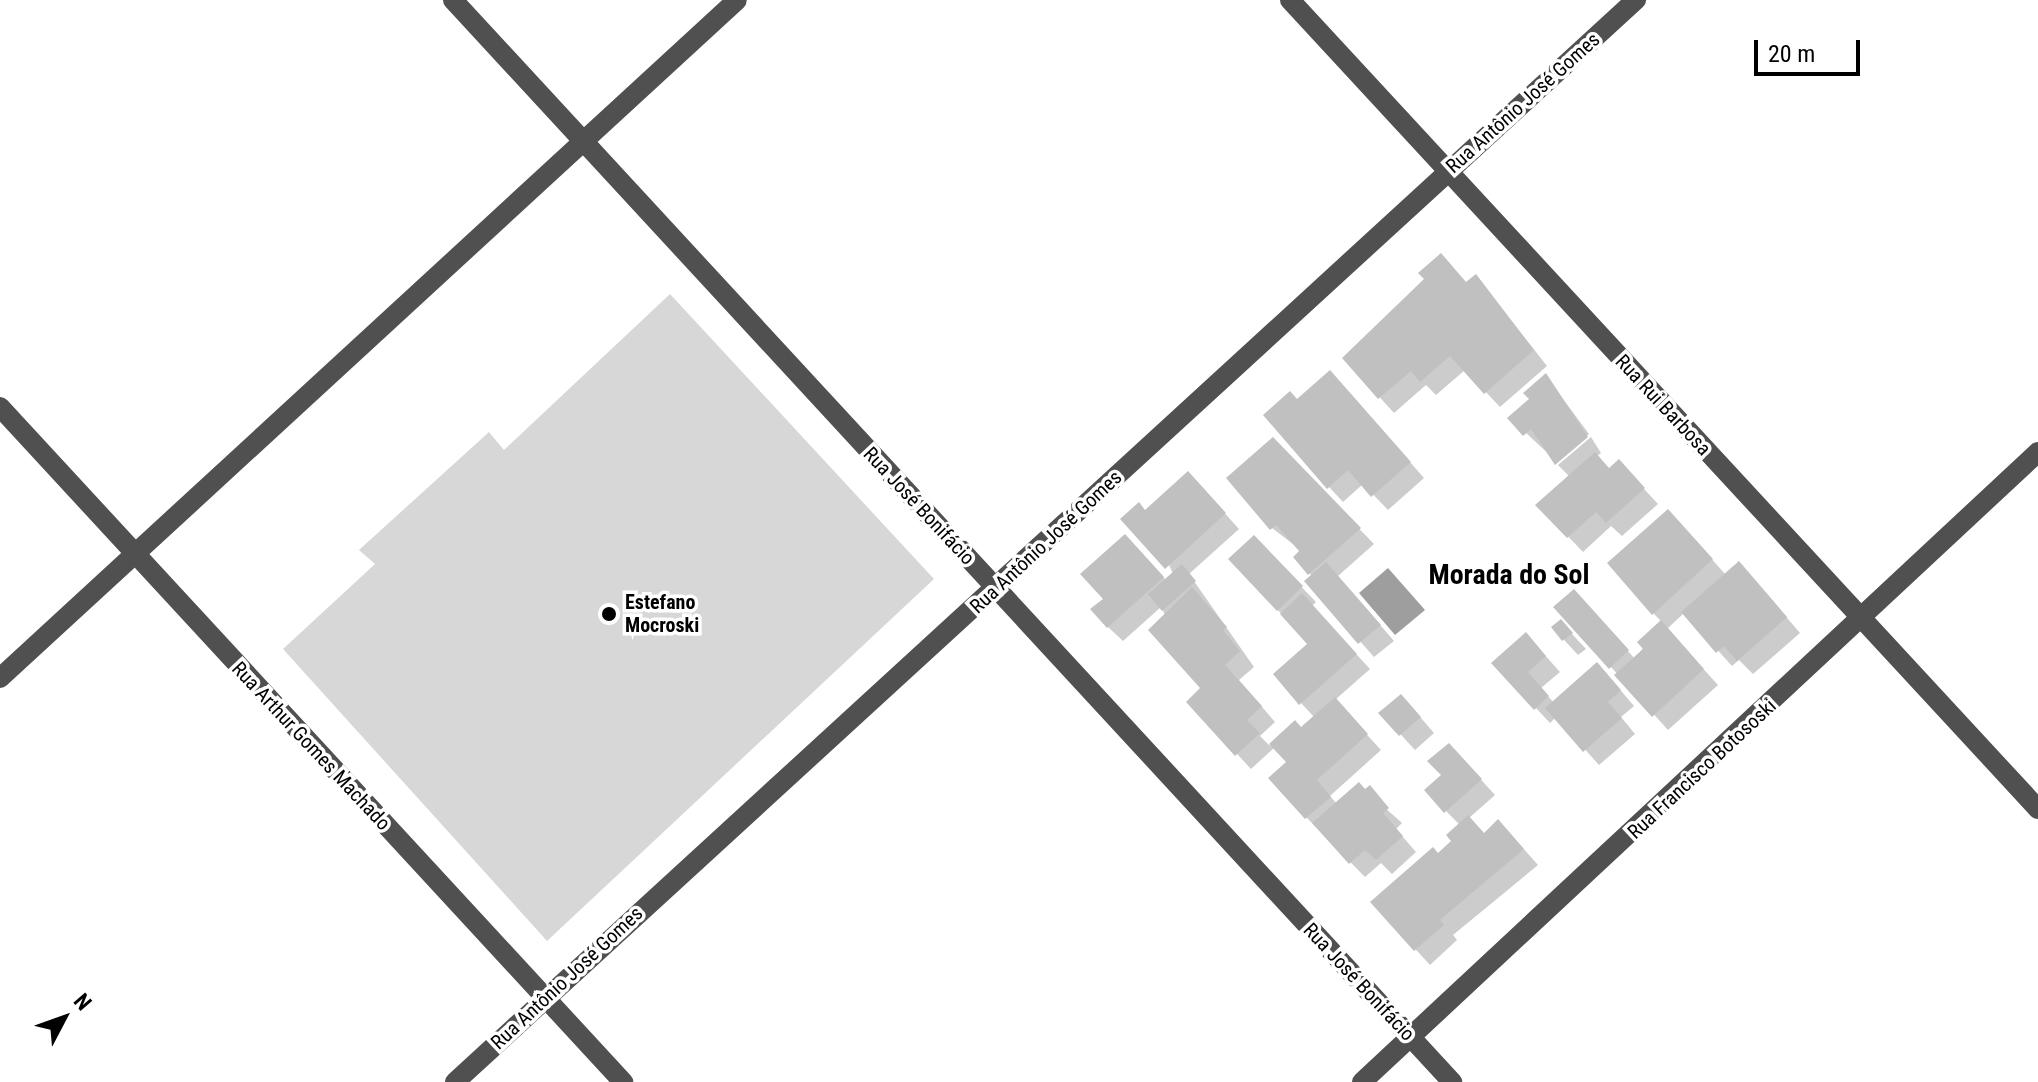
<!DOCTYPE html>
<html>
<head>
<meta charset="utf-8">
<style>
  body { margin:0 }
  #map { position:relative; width:2038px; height:1082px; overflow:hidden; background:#fff; font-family:"Roboto Condensed",sans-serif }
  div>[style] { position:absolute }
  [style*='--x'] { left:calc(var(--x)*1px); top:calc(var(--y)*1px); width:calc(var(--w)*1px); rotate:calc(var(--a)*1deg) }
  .green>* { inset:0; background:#d7d7d7 }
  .water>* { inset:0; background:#9e9e9e }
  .shadow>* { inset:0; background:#0003 }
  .building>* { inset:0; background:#c0c0c0 }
  .minor>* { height:20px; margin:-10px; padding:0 10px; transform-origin:10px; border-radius:10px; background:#505050 }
  .dots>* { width:22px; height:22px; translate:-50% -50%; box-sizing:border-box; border:4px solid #fff; border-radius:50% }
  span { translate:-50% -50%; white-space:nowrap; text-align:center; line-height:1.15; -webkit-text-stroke:7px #fff; paint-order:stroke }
  .street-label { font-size:20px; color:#000 }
  .poi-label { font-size:20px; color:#000; font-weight:700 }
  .left { translate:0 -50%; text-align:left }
  .district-label { font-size:28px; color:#000; font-weight:700 }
  .north { position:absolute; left:24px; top:978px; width:80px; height:80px; -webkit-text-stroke:6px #fff; paint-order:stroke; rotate:49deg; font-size:22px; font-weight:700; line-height:32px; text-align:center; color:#000 }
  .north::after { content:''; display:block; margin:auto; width:28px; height:36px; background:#000; clip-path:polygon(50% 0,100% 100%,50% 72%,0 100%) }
  .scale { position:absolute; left:1754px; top:40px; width:106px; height:36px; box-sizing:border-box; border:4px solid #000; border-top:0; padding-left:10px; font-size:24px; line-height:28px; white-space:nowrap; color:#000; -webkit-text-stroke:6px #fff; paint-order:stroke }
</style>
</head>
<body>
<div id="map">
  <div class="green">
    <i style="clip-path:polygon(670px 294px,934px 579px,547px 941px,283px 649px,375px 564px,359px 550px,489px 432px,504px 450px)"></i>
  </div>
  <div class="water">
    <i style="clip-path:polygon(1388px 568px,1425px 610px,1395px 635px,1359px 593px)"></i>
  </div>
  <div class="shadow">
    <i style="clip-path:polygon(1476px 276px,1547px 366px,1500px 407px,1465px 370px,1436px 395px,1426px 385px,1394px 413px,1344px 358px)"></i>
    <i style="clip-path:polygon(1546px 376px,1589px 434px,1556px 461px,1510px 418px,1532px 400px)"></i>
    <i style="clip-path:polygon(1344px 387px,1424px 478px,1388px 510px,1363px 484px,1343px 502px,1329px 487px)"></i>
    <i style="clip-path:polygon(1591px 437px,1601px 453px,1597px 456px,1610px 470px,1633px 477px,1658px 504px,1622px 536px,1611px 526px,1583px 552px,1538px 505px,1570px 477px,1558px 465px)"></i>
    <i style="clip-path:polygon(1273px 440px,1374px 544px,1338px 576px,1394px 641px,1374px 657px,1307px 581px,1312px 576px,1295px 557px,1302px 551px,1272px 528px)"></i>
    <i style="clip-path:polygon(1203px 489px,1239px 529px,1189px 574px,1254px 667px,1239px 680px,1275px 722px,1260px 736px,1270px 746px,1295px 723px,1302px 729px,1315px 718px,1301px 703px,1309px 644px,1231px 559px,1254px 538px,1316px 602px,1312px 606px,1370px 669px,1335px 700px,1381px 750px,1330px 796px,1337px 804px,1366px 791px,1402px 823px,1396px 829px,1416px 852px,1392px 874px,1381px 863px,1365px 877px,1307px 818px,1271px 778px,1289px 762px,1275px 747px,1251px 769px,1189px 702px,1203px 688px,1161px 607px,1123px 641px,1108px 627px,1105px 599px,1140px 551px,1166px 580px,1173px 574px,1146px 512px)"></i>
    <i style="clip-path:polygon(1682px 526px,1726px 575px,1753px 578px,1800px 633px,1753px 674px,1739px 660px,1732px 666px,1684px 613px,1667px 629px,1718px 685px,1668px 730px,1611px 667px,1588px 606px,1635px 659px,1662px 622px,1653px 613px)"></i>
    <i style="clip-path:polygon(1561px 622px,1586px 649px,1578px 655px,1553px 628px)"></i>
    <i style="clip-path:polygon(1526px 634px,1560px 672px,1541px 688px,1554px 703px,1611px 679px,1634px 706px,1621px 717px,1635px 734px,1599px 765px,1556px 717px,1550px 723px,1494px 663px)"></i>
    <i style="clip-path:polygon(1415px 711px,1434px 733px,1415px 750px,1381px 713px)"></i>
    <i style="clip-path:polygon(1463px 760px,1495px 795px,1469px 818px,1485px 835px,1513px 837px,1538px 865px,1453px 935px,1457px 940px,1430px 965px,1373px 903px,1454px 841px,1460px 825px,1446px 811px)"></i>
  </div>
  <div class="building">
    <i style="clip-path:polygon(1441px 253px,1466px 282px,1476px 274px,1534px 350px,1484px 394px,1450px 356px,1420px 382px,1411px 371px,1378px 399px,1342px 358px,1424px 279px,1418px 273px)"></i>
    <i style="clip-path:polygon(1330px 370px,1411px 462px,1371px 497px,1348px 470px,1327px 489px,1263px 415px,1290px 391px,1297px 399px)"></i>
    <i style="clip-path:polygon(1546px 373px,1588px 437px,1555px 465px,1531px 429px,1523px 436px,1507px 418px,1529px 399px,1523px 393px)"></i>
    <i style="clip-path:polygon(1273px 437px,1361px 528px,1308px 575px,1293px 557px,1299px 551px,1276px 525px,1270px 530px,1226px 478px)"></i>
    <i style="clip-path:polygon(1595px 452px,1609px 468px,1619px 459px,1645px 488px,1606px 523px,1596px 512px,1567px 538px,1535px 505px)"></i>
    <i style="clip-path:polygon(1188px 471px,1226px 513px,1165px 569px,1120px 519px,1139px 502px,1145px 510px)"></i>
    <i style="clip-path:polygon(1668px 509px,1713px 559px,1652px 615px,1607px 563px)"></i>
    <i style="clip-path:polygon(1125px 534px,1164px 577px,1107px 628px,1090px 609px,1103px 599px,1080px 574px)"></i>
    <i style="clip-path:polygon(1254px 535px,1303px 586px,1277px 611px,1228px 559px)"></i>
    <i style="clip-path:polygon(1739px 561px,1787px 617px,1737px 661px,1724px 646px,1716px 653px,1681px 612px)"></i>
    <i style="clip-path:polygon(1326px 562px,1381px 625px,1358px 644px,1304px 581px)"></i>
    <i style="clip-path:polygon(1182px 564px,1196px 581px,1162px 611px,1148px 594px)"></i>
    <i style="clip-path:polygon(1192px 587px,1227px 627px,1223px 630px,1240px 651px,1225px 665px,1262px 706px,1247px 720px,1260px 733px,1235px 756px,1186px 702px,1200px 688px,1148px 630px)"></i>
    <i style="clip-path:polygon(1574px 589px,1629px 650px,1609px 669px,1553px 607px)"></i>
    <i style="clip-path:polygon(1302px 593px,1357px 654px,1299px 705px,1273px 674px,1307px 644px,1280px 614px)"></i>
    <i style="clip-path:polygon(1561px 619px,1573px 633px,1562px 641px,1551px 627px)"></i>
    <i style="clip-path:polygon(1661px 620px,1704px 669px,1652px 717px,1614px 675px,1643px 649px,1637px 642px)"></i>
    <i style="clip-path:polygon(1526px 632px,1546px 656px,1528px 672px,1549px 696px,1534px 710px,1491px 663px)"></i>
    <i style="clip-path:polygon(1597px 662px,1621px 690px,1608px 702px,1622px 718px,1583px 752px,1545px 708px)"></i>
    <i style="clip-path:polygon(1401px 694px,1421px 717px,1399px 736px,1378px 713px)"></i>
    <i style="clip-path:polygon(1335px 697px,1368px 734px,1317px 780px,1331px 797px,1305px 819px,1268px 778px,1286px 762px,1269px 744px,1295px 720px,1301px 727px)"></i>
    <i style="clip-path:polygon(1449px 743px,1482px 779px,1444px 813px,1424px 790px,1441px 775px,1427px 761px)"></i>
    <i style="clip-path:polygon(1359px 782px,1365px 789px,1370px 785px,1389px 808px,1383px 813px,1403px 836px,1376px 860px,1365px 850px,1349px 864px,1312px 823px)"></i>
    <i style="clip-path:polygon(1468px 815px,1484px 833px,1498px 819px,1524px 849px,1440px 920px,1444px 925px,1414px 951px,1370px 902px,1433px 847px,1438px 853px,1451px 841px,1446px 835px)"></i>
  </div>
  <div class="minor">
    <i style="--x:453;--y:0;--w:1473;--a:47.28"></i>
    <i style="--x:1290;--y:0;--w:1102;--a:47.24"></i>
    <i style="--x:0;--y:407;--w:919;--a:47.29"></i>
    <i style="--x:0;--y:678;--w:1001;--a:-42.61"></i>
    <i style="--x:455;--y:1082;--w:1602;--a:-42.5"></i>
    <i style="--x:1362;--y:1082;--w:924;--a:-42.98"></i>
  </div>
  <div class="dots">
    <i style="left:609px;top:614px;background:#000"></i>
  </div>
  <div class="street-label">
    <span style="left:1523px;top:103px;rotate:-42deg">Rua Antônio José Gomes</span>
    <span style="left:1663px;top:405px;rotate:47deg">Rua Rui Barbosa</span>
    <span style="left:919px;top:506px;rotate:47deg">Rua José Bonifácio</span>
    <span style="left:1046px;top:542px;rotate:-43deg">Rua Antônio José Gomes</span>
    <span style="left:311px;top:746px;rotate:47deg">Rua Arthur Gomes Machado</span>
    <span style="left:1702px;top:769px;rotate:-43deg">Rua Francisco Botososki</span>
    <span style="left:567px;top:978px;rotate:-43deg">Rua Antônio José Gomes</span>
    <span style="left:1359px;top:982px;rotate:47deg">Rua José Bonifácio</span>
  </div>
  <div class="poi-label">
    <span class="left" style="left:625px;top:614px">Estefano<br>Mocroski</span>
  </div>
  <div class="district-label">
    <span style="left:1509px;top:575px">Morada do Sol</span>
  </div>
  <div class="north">N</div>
  <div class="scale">20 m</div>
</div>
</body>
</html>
